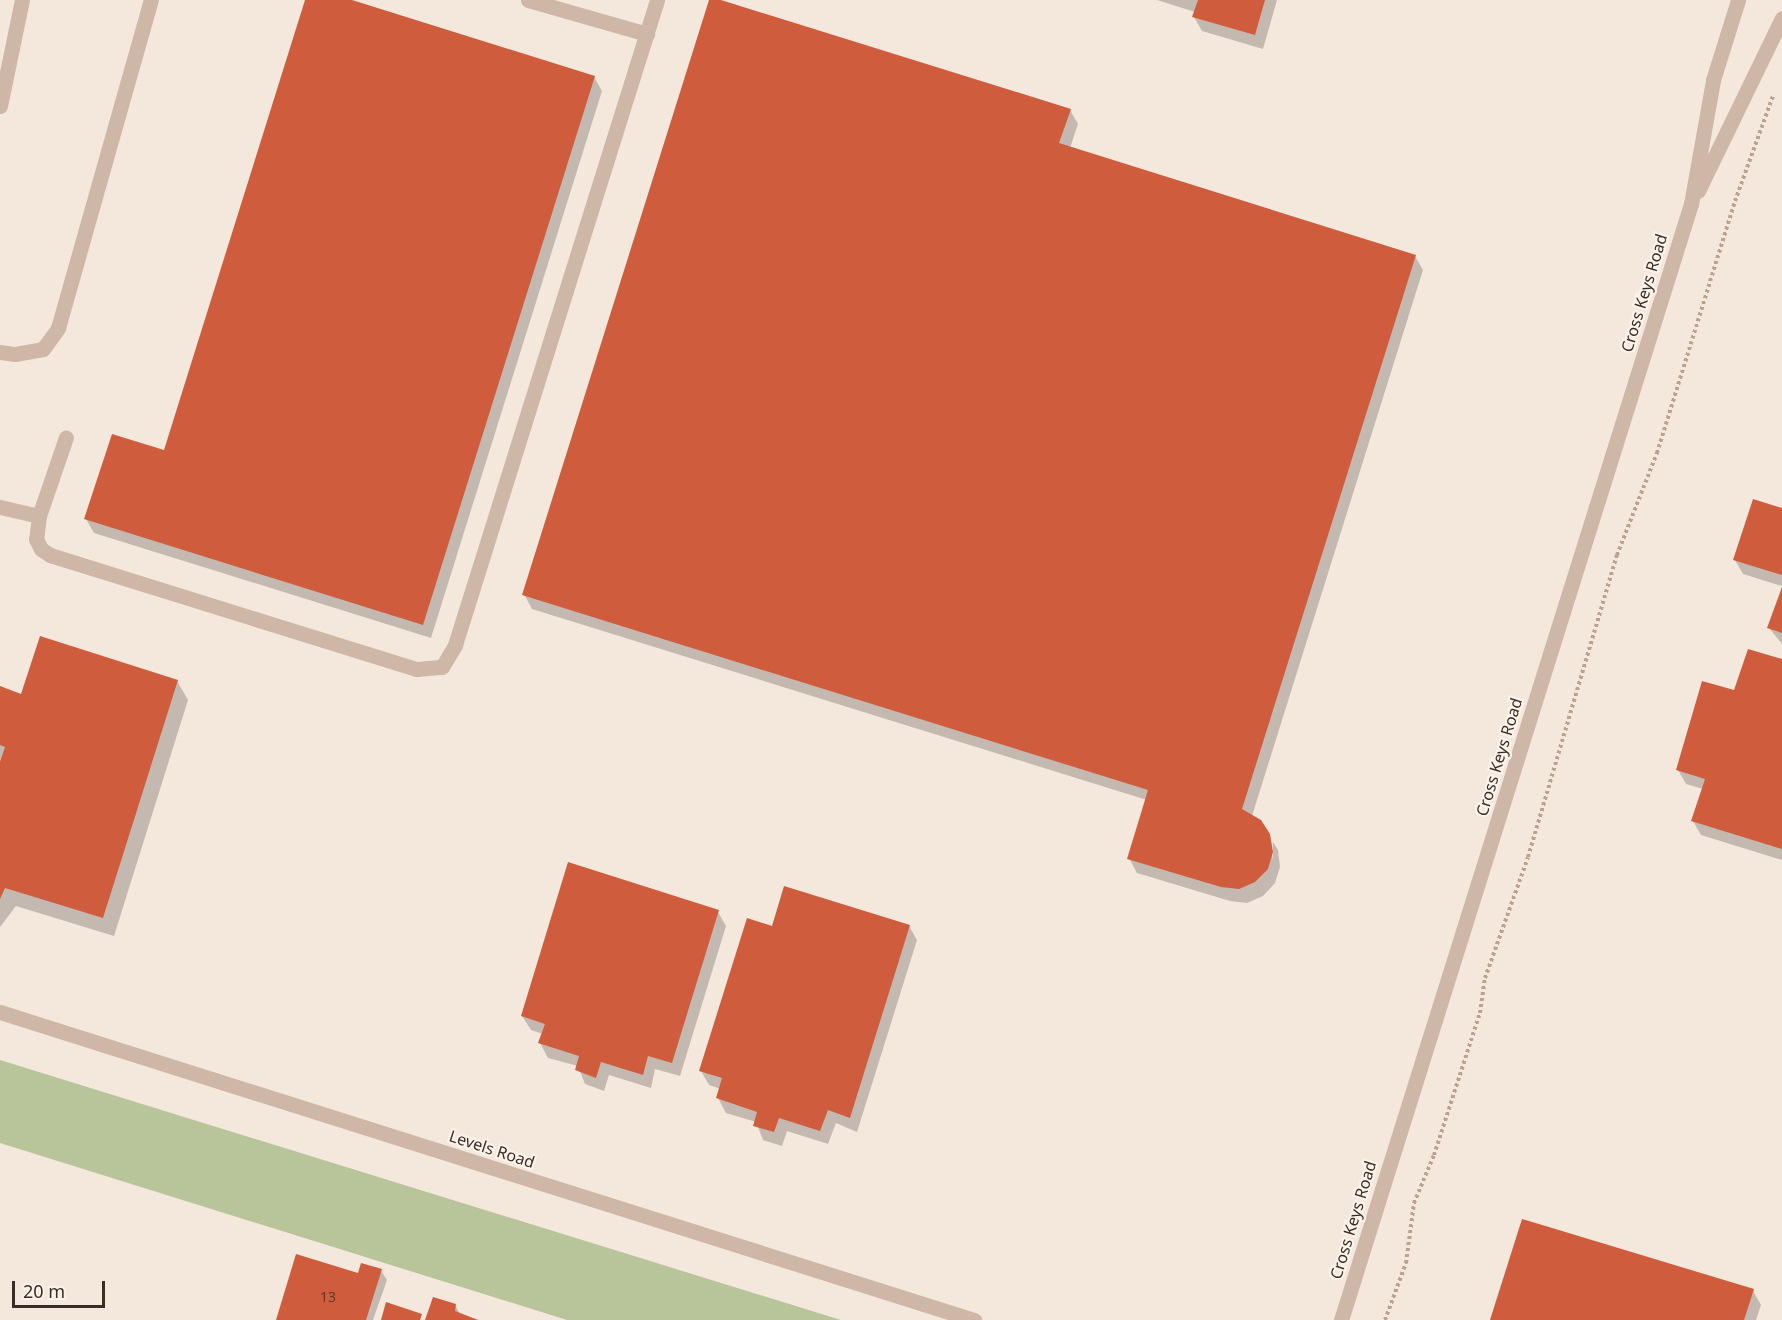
<!DOCTYPE html>
<html>
<head>
<meta charset="utf-8">
<style>
  body { margin:0 }
  #map { position:relative; width:1782px; height:1320px; overflow:hidden; background:#f4e8dc; font-family:"Noto Sans",sans-serif }
  div>[style] { position:absolute }
  [style*='--x'] { left:calc(var(--x)*1px); top:calc(var(--y)*1px); width:calc(var(--w)*1px); rotate:calc(var(--a)*1deg) }
  .green>* { inset:0; background:#b8c59b }
  .shadow>* { inset:0; background:#0003 }
  .building>* { inset:0; background:#d05c3e }
  .path>* { height:4px; margin-top:-2px; transform-origin:0; background:repeating-linear-gradient(90deg,#baa191 0 3px,transparent 0 6px) }
  .lane>* { height:15px; margin:-7.5px; padding:0 7.5px; transform-origin:7.5px; border-radius:7.5px; background:#ceb7a7 }
  .street>* { height:15px; margin:-7.5px; padding:0 7.5px; transform-origin:7.5px; border-radius:7.5px; background:#ceb7a7 }
  span { translate:-50% -50%; white-space:nowrap; text-align:center; line-height:1.15; -webkit-text-stroke:4.5px #fbf2e9; paint-order:stroke }
  .number-label { font-size:14px; color:#5f392e }
  .number-label span { -webkit-text-stroke-width:0 }
  .street-label { font-size:16px; color:#392d28 }
  .scale { position:absolute; left:12px; top:1281px; width:93px; height:27px; box-sizing:border-box; border:3px solid #392d28; border-top:0; padding-left:8px; font-size:18px; line-height:21px; white-space:nowrap; color:#392d28; -webkit-text-stroke:4px #fbf2e9; paint-order:stroke }
</style>
</head>
<body>
<div id="map">
  <div class="green">
    <i style="clip-path:polygon(0 1060px,841px 1320px,567px 1320px,0 1143px)"></i>
  </div>
  <div class="shadow">
    <i style="clip-path:polygon(306px 0,347px 0,594px 77px,602px 91px,431px 638px,94px 533px,86px 519px,165px 452px)"></i>
    <i style="clip-path:polygon(710px 0,1070px 110px,1078px 124px,1070px 148px,1415px 256px,1423px 270px,1252px 816px,1269px 835px,1273px 860px,1273px 842px,1278px 850px,1280px 867px,1275px 883px,1263px 896px,1247px 903px,1230px 901px,1137px 873px,1129px 858px,1147px 800px,532px 609px,524px 594px)"></i>
    <i style="clip-path:polygon(1157px 0,1277px 0,1263px 49px,1202px 31px,1194px 17px,1195px 12px)"></i>
    <i style="clip-path:polygon(1782px 510px,1782px 586px,1743px 574px,1735px 560px)"></i>
    <i style="clip-path:polygon(1782px 590px,1782px 644px,1769px 628px)"></i>
    <i style="clip-path:polygon(1782px 661px,1782px 860px,1701px 835px,1693px 821px,1703px 789px,1686px 784px,1678px 770px,1735px 692px)"></i>
    <i style="clip-path:polygon(177px 681px,188px 700px,114px 936px,16px 906px,0 927px,0 688px,22px 695px)"></i>
    <i style="clip-path:polygon(718px 912px,726px 926px,680px 1076px,655px 1069px,651px 1088px,609px 1075px,604px 1091px,585px 1084px,578px 1066px,548px 1058px,540px 1043px,543px 1034px,531px 1030px,522px 1016px)"></i>
    <i style="clip-path:polygon(909px 926px,917px 940px,857px 1132px,836px 1123px,828px 1144px,787px 1131px,782px 1146px,763px 1140px,756px 1122px,726px 1113px,718px 1098px,721px 1089px,709px 1085px,701px 1071px,773px 928px)"></i>
    <i style="clip-path:polygon(381px 1271px,387px 1280px,373px 1320px,278px 1320px,359px 1275px)"></i>
    <i style="clip-path:polygon(1753px 1291px,1761px 1305px,1756px 1320px,1491px 1320px)"></i>
    <i style="clip-path:polygon(455px 1305px,460px 1314px,479px 1320px,427px 1320px)"></i>
  </div>
  <div class="building">
    <i style="clip-path:polygon(305px 0,352px 0,595px 76px,423px 625px,84px 519px,112px 434px,164px 450px)"></i>
    <i style="clip-path:polygon(709px 0,721px 0,1071px 109px,1059px 143px,1416px 255px,1242px 809px,1261px 820px,1270px 834px,1273px 852px,1268px 869px,1255px 882px,1239px 889px,1221px 887px,1127px 859px,1148px 790px,522px 595px)"></i>
    <i style="clip-path:polygon(1198px 0,1265px 0,1255px 35px,1192px 17px)"></i>
    <i style="clip-path:polygon(1753px 499px,1782px 508px,1782px 575px,1733px 560px)"></i>
    <i style="clip-path:polygon(1782px 587px,1782px 633px,1767px 628px)"></i>
    <i style="clip-path:polygon(40px 636px,178px 680px,103px 918px,5px 888px,0 899px,0 762px,5px 747px,0 745px,0 686px,21px 694px)"></i>
    <i style="clip-path:polygon(1748px 649px,1782px 659px,1782px 849px,1691px 821px,1705px 779px,1676px 770px,1702px 681px,1734px 690px)"></i>
    <i style="clip-path:polygon(568px 862px,719px 910px,672px 1063px,648px 1056px,643px 1075px,601px 1062px,596px 1078px,575px 1070px,579px 1056px,538px 1043px,545px 1024px,521px 1016px)"></i>
    <i style="clip-path:polygon(784px 886px,910px 925px,850px 1118px,828px 1110px,820px 1131px,779px 1118px,774px 1132px,753px 1126px,757px 1112px,716px 1098px,722px 1078px,699px 1071px,747px 918px,772px 926px)"></i>
    <i style="clip-path:polygon(1522px 1219px,1754px 1289px,1744px 1320px,1490px 1320px)"></i>
    <i style="clip-path:polygon(296px 1254px,358px 1273px,361px 1263px,382px 1269px,366px 1320px,276px 1320px)"></i>
    <i style="clip-path:polygon(433px 1297px,456px 1304px,455px 1311px,478px 1320px,425px 1320px)"></i>
    <i style="clip-path:polygon(386px 1302px,422px 1314px,420px 1320px,381px 1320px)"></i>
  </div>
  <div class="path">
    <i style="--x:1385;--y:1320;--w:61;--a:-69.8"></i>
    <i style="--x:1406;--y:1263;--w:61;--a:-82.4"></i>
    <i style="--x:1414;--y:1203;--w:52;--a:-67.4"></i>
    <i style="--x:1434;--y:1155;--w:149;--a:-72.1"></i>
    <i style="--x:1480;--y:1013;--w:35;--a:-82"></i>
    <i style="--x:1485;--y:978;--w:128;--a:-70.4"></i>
    <i style="--x:1528;--y:857;--w:315;--a:-73.6"></i>
    <i style="--x:1617;--y:555;--w:110;--a:-68.6"></i>
    <i style="--x:1657;--y:453;--w:264;--a:-72.8"></i>
    <i style="--x:1735;--y:201;--w:112;--a:-70.1"></i>
  </div>
  <div class="lane">
    <i style="--x:528;--y:0;--w:124;--a:15.9"></i>
    <i style="--x:0;--y:352;--w:15;--a:8"></i>
    <i style="--x:15;--y:354;--w:28;--a:-10"></i>
    <i style="--x:43;--y:349;--w:26;--a:-54"></i>
    <i style="--x:58;--y:328;--w:341;--a:-74.2"></i>
    <i style="--x:0;--y:507;--w:40;--a:13"></i>
    <i style="--x:39;--y:516;--w:23;--a:97"></i>
    <i style="--x:36;--y:539;--w:11;--a:63"></i>
    <i style="--x:41;--y:549;--w:11;--a:34"></i>
    <i style="--x:50;--y:555;--w:384;--a:17.3"></i>
    <i style="--x:417;--y:669;--w:25;--a:-5"></i>
    <i style="--x:442;--y:667;--w:26;--a:-59"></i>
    <i style="--x:455;--y:645;--w:676;--a:-72.61"></i>
    <i style="--x:39;--y:516;--w:83;--a:-71.1"></i>
  </div>
  <div class="street">
    <i style="--x:0;--y:106;--w:108;--a:-78.3"></i>
    <i style="--x:1698;--y:191;--w:192;--a:-64.1"></i>
    <i style="--x:0;--y:1012;--w:1022;--a:17.55"></i>
    <i style="--x:1341;--y:1320;--w:1170;--a:-72.59"></i>
    <i style="--x:1691;--y:204;--w:126;--a:-79.9"></i>
    <i style="--x:1713;--y:80;--w:84;--a:-72.6"></i>
  </div>
  <div class="number-label">
    <span style="left:328px;top:1297px">13</span>
  </div>
  <div class="street-label">
    <span style="left:1644px;top:293px;rotate:-73deg">Cross Keys Road</span>
    <span style="left:1499px;top:757px;rotate:-73deg">Cross Keys Road</span>
    <span style="left:492px;top:1149px;rotate:18deg">Levels Road</span>
    <span style="left:1353px;top:1220px;rotate:-73deg">Cross Keys Road</span>
  </div>
  <div class="scale">20 m</div>
</div>
</body>
</html>
